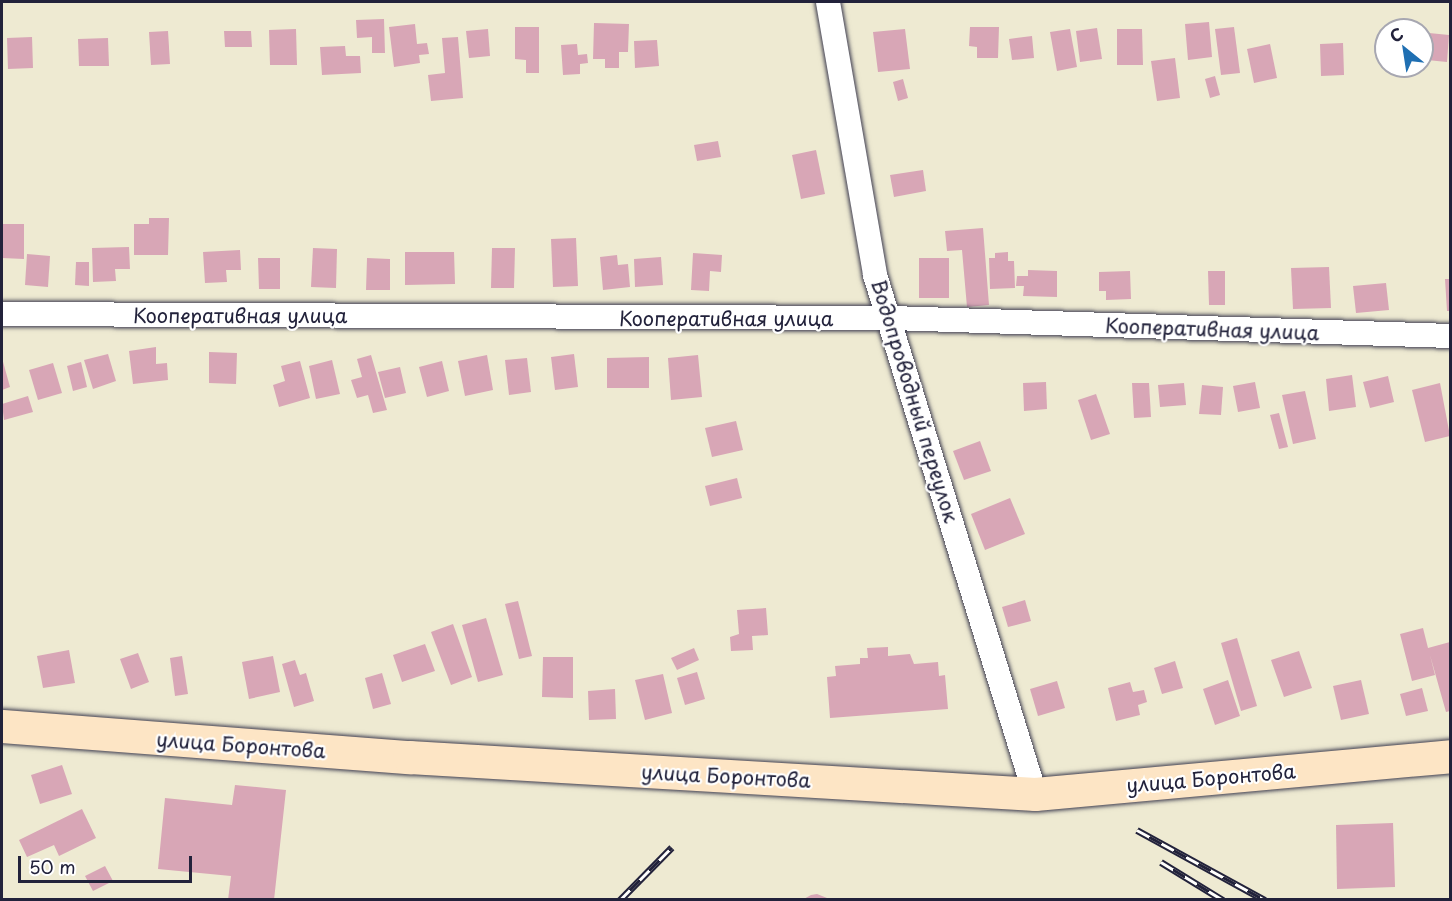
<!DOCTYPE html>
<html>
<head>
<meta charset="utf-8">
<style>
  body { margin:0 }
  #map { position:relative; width:1452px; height:901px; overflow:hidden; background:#eeead2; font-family:"Playpen Sans",sans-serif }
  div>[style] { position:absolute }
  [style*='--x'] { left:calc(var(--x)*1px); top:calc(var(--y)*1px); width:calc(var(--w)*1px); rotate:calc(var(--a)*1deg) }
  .building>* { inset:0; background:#d8a6b6 }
  .roads { filter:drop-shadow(0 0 2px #414052) drop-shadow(0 0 2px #414052) }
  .street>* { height:24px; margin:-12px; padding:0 12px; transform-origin:12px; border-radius:12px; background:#fff }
  .secondary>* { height:33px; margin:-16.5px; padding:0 16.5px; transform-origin:16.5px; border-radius:16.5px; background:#fde5c5 }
  .rail>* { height:7px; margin-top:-3.5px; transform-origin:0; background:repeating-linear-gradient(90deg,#fff 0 14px,#22223b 0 28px); box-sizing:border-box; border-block:2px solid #22223b }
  span { translate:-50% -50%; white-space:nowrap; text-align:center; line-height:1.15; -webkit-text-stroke:4.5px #fff; paint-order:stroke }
  .street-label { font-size:20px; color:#22223b }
  .frame { position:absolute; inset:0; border:3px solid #22223b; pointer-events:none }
  .north { position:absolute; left:1374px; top:18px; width:60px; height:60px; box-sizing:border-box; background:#fff; border:2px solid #a7a7b1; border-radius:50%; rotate:330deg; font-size:16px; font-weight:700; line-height:24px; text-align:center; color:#22223b }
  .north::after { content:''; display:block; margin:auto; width:21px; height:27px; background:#1f6fb2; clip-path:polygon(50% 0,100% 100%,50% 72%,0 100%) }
  .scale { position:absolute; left:18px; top:856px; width:174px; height:27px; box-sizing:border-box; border:3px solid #22223b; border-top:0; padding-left:8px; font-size:18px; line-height:21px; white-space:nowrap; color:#22223b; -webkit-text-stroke:4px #fff; paint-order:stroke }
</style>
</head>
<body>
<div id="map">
  <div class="building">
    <i style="clip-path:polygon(384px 19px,385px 53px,372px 53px,372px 37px,357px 38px,356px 20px)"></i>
    <i style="clip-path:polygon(1209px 22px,1212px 57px,1188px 60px,1185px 24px)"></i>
    <i style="clip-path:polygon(594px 23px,629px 24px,628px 52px,619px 52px,619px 68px,605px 68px,605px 59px,593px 59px)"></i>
    <i style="clip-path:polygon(415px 24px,417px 44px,427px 43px,429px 54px,419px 55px,420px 63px,394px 67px,389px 27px)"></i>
    <i style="clip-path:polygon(515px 27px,539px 27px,539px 73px,526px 73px,526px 60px,515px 59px)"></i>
    <i style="clip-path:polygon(970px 27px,999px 27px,998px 58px,977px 58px,977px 47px,969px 46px)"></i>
    <i style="clip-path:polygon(1234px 27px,1240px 73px,1221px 75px,1215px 29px)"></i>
    <i style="clip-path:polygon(1097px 28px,1102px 59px,1080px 62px,1076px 31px)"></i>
    <i style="clip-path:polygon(296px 29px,297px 65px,270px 65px,269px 30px)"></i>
    <i style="clip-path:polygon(488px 29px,490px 56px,469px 58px,466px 31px)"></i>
    <i style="clip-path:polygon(905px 29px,910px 69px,878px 72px,873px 32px)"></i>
    <i style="clip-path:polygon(1070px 29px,1077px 67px,1057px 71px,1050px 32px)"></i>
    <i style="clip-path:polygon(1117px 29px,1142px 29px,1143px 65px,1117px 65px)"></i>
    <i style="clip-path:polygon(168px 31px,170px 64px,151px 65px,149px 32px)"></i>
    <i style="clip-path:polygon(224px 31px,251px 31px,252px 47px,225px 47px)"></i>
    <i style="clip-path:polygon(1429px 33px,1449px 35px,1447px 62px,1427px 60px)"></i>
    <i style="clip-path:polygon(1032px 36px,1034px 58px,1012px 60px,1009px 39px)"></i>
    <i style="clip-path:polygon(32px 37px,33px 68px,8px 69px,7px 38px)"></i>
    <i style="clip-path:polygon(458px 37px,463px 98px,431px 101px,428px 75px,445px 73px,442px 38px)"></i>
    <i style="clip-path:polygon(108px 38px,109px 66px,79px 66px,78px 39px)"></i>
    <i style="clip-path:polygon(657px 40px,659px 66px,635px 68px,634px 41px)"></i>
    <i style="clip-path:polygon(1343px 43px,1344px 75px,1321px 76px,1320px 44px)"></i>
    <i style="clip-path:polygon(577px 44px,578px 55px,587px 54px,588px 63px,580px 64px,580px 74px,563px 75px,561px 45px)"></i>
    <i style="clip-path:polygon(1270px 44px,1277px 78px,1254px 83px,1247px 49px)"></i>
    <i style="clip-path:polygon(345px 46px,346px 56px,360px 56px,361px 73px,322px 75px,320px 47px)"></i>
    <i style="clip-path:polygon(1175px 58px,1180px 98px,1157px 101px,1151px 61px)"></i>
    <i style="clip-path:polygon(1215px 76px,1220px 95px,1210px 98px,1205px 79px)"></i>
    <i style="clip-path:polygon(903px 79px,908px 98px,898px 101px,893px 82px)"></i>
    <i style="clip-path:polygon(718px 141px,721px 157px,697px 161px,694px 145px)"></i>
    <i style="clip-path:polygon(816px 150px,825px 194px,801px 199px,792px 155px)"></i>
    <i style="clip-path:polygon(923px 170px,926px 191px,894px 197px,890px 175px)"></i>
    <i style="clip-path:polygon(149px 218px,169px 218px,168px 255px,134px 255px,134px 224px,149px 224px)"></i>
    <i style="clip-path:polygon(2px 224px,24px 224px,24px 259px,2px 258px)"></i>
    <i style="clip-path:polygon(983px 228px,989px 305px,967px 307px,962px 250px,947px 251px,945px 231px)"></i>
    <i style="clip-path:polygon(576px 238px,578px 286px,553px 287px,551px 239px)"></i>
    <i style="clip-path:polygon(129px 247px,130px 269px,115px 269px,116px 281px,93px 282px,92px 248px)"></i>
    <i style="clip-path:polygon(313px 248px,337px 249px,336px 288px,311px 287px)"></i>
    <i style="clip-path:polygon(492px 248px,515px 248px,514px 288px,491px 288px)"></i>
    <i style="clip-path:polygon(240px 250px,241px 270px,226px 270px,227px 282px,205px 283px,203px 252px)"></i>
    <i style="clip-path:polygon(405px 252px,454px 252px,455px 284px,405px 285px)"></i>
    <i style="clip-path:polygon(1008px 252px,1008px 261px,1014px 261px,1015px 288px,990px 289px,989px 258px,995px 258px,995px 253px)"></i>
    <i style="clip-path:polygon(693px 253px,722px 255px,721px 272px,710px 271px,709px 291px,691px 290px)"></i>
    <i style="clip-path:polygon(27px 254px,50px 256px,48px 287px,25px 285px)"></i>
    <i style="clip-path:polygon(617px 255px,618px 265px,628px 264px,630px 287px,603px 290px,600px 257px)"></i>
    <i style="clip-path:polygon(661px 257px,663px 285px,635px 287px,634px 259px)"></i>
    <i style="clip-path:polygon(258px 258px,280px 258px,280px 289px,259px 289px)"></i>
    <i style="clip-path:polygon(367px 258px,390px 259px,390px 290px,366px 290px)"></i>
    <i style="clip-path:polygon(919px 258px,949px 258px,949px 298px,919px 298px)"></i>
    <i style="clip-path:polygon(76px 262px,89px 262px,89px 286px,75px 285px)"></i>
    <i style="clip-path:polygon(1329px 267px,1331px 308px,1293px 309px,1291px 268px)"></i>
    <i style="clip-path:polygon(1028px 270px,1057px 271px,1057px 297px,1023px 296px,1024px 286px,1016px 286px,1017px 276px,1028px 276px)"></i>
    <i style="clip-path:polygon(1130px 271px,1131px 299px,1106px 300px,1106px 291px,1099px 291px,1099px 272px)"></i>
    <i style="clip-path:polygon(1208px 271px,1225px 271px,1225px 305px,1209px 305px)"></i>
    <i style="clip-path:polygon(1445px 279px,1450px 279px,1450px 311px,1447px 311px)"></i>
    <i style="clip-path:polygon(1386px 283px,1389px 310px,1356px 313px,1353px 286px)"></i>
    <i style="clip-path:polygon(156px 347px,156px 364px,167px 363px,168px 380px,133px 384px,129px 351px)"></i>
    <i style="clip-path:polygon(209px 352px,237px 353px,236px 384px,209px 383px)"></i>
    <i style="clip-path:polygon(108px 354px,116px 381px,93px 389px,84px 360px)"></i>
    <i style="clip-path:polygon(574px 354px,578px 387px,555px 390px,551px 357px)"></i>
    <i style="clip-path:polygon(371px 355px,387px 410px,373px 413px,368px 395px,357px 398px,351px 380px,362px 377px,357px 359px)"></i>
    <i style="clip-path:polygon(487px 355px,493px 390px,465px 396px,458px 361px)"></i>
    <i style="clip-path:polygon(698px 355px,702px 397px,671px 400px,668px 358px)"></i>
    <i style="clip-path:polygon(649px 357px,649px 388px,607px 388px,607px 358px)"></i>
    <i style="clip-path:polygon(2px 358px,10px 387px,2px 390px)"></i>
    <i style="clip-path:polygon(527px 358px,531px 392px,509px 395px,505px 360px)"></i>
    <i style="clip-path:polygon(332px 360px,340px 394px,316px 399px,309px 366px)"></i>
    <i style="clip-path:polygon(300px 361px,310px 398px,279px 407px,273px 385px,285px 381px,281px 366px)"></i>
    <i style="clip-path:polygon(442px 361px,449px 391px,427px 397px,419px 367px)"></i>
    <i style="clip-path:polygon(81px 362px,87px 387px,73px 391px,67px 366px)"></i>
    <i style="clip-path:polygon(53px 363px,62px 393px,38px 400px,29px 370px)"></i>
    <i style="clip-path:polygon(400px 367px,406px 393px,385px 398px,378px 372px)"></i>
    <i style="clip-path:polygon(1352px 375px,1356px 407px,1329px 411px,1326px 379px)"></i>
    <i style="clip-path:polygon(1388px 376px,1394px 402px,1370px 408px,1363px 382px)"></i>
    <i style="clip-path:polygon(1046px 382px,1047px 409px,1024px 411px,1023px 383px)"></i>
    <i style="clip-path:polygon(1255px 382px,1260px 408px,1238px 412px,1233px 386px)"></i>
    <i style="clip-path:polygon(1132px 383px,1149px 383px,1151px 417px,1134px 418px)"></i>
    <i style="clip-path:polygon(1184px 383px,1186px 405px,1160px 407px,1158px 385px)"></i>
    <i style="clip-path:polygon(1440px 383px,1450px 436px,1425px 442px,1412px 390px)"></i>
    <i style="clip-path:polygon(1202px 385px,1223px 387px,1221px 415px,1199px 414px)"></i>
    <i style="clip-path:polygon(1305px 391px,1316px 439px,1293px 444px,1282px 395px)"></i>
    <i style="clip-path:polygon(1096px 394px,1110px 434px,1091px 440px,1078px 400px)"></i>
    <i style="clip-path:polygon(28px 396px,33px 412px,4px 420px,2px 404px)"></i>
    <i style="clip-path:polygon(1279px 413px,1288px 447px,1279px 449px,1270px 415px)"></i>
    <i style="clip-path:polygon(736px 421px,743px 450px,712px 457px,705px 428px)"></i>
    <i style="clip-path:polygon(980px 441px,991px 471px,964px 480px,953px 451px)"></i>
    <i style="clip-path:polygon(737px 478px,742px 498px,710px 506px,705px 486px)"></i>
    <i style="clip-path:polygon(1010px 498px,1025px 534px,985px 550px,971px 514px)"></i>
    <i style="clip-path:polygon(1025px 600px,1031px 621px,1008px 627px,1002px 607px)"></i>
    <i style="clip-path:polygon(518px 601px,532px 656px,519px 659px,505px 604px)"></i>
    <i style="clip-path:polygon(766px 608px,768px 635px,752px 636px,753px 650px,731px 651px,730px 637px,739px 634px,737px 610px)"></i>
    <i style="clip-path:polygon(486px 618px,503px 675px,478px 682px,462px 625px)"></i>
    <i style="clip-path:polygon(453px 624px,472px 677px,451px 685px,431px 632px)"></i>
    <i style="clip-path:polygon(1423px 628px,1428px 648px,1450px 642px,1450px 711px,1446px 712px,1430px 655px,1435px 675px,1412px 681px,1400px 634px)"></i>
    <i style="clip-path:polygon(1237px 638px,1257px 706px,1241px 711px,1221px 643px)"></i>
    <i style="clip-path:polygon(425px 644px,435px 671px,402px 682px,393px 655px)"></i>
    <i style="clip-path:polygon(888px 647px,888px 656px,910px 654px,914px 664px,938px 662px,939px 676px,945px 675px,948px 709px,830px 718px,827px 677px,836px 676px,835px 666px,860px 664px,860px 658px,868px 658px,867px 648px)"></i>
    <i style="clip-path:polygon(694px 648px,699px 660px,677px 670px,671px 658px)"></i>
    <i style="clip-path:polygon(69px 650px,75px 683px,43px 688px,37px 656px)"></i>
    <i style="clip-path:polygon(1299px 651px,1312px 688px,1284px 697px,1271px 660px)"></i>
    <i style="clip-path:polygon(138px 653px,149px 682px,131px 689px,120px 659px)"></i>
    <i style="clip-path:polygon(182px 656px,188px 694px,175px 696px,170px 658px)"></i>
    <i style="clip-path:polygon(273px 656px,280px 692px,249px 699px,242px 662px)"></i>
    <i style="clip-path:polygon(543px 657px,573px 657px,573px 698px,542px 697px)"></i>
    <i style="clip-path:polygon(295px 660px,300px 675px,306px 673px,314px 701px,294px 707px,282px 664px)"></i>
    <i style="clip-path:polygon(1175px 661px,1183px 688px,1162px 694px,1154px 668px)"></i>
    <i style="clip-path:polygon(697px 672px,705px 699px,685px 705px,677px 678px)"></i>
    <i style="clip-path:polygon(382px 673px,391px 704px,373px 709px,365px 678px)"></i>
    <i style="clip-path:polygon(663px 674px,672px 713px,645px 720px,635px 680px)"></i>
    <i style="clip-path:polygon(1228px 680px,1240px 716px,1215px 725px,1203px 689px)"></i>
    <i style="clip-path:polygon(1361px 680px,1369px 714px,1341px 720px,1333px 686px)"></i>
    <i style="clip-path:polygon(1057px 681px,1065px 708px,1038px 716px,1030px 689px)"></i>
    <i style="clip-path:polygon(1130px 682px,1133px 692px,1144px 690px,1147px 702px,1138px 705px,1140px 715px,1116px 721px,1108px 688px)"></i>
    <i style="clip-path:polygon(1422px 688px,1428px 711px,1406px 716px,1400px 694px)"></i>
    <i style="clip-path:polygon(615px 689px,616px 719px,589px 720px,588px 691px)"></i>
    <i style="clip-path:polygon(62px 765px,72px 794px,40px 804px,31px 775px)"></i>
    <i style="clip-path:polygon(235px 785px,286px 790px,274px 900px,228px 900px,231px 876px,158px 869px,165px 798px,232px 805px)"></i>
    <i style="clip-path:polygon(82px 809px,96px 838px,59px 856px,54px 845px,27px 857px,19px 840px)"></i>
    <i style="clip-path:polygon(1393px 823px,1395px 887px,1337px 889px,1336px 825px)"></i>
    <i style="clip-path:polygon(105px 866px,113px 881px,93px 891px,85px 876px)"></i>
    <i style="clip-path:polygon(817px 894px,832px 900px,802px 900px,811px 895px)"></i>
  </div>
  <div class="roads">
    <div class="street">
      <i style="--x:828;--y:2;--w:277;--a:80.2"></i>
      <i style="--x:875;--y:275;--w:543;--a:72.87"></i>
      <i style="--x:2;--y:314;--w:889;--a:0.26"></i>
      <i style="--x:891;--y:318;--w:559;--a:1.84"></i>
    </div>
    <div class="secondary">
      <i style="--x:2;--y:726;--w:408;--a:4.4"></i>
      <i style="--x:409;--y:757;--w:627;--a:3.38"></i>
      <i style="--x:1035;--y:794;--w:417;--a:-5.2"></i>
    </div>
  </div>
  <div class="rail">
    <i style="--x:1137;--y:830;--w:146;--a:28.7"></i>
    <i style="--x:1161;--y:862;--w:73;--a:31.5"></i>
    <i style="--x:620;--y:900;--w:74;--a:-45.5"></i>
  </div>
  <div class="street-label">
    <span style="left:240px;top:315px">Кооперативная улица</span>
    <span style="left:726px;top:318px">Кооперативная улица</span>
    <span style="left:1212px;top:329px;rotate:2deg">Кооперативная улица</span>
    <span style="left:915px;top:401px;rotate:73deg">Водопроводный переулок</span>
    <span style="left:241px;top:745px;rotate:4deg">улица Боронтова</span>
    <span style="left:726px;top:776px;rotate:3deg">улица Боронтова</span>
    <span style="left:1211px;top:778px;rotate:-5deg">улица Боронтова</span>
  </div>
  <div class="frame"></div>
  <div class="north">С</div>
  <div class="scale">50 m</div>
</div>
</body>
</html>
